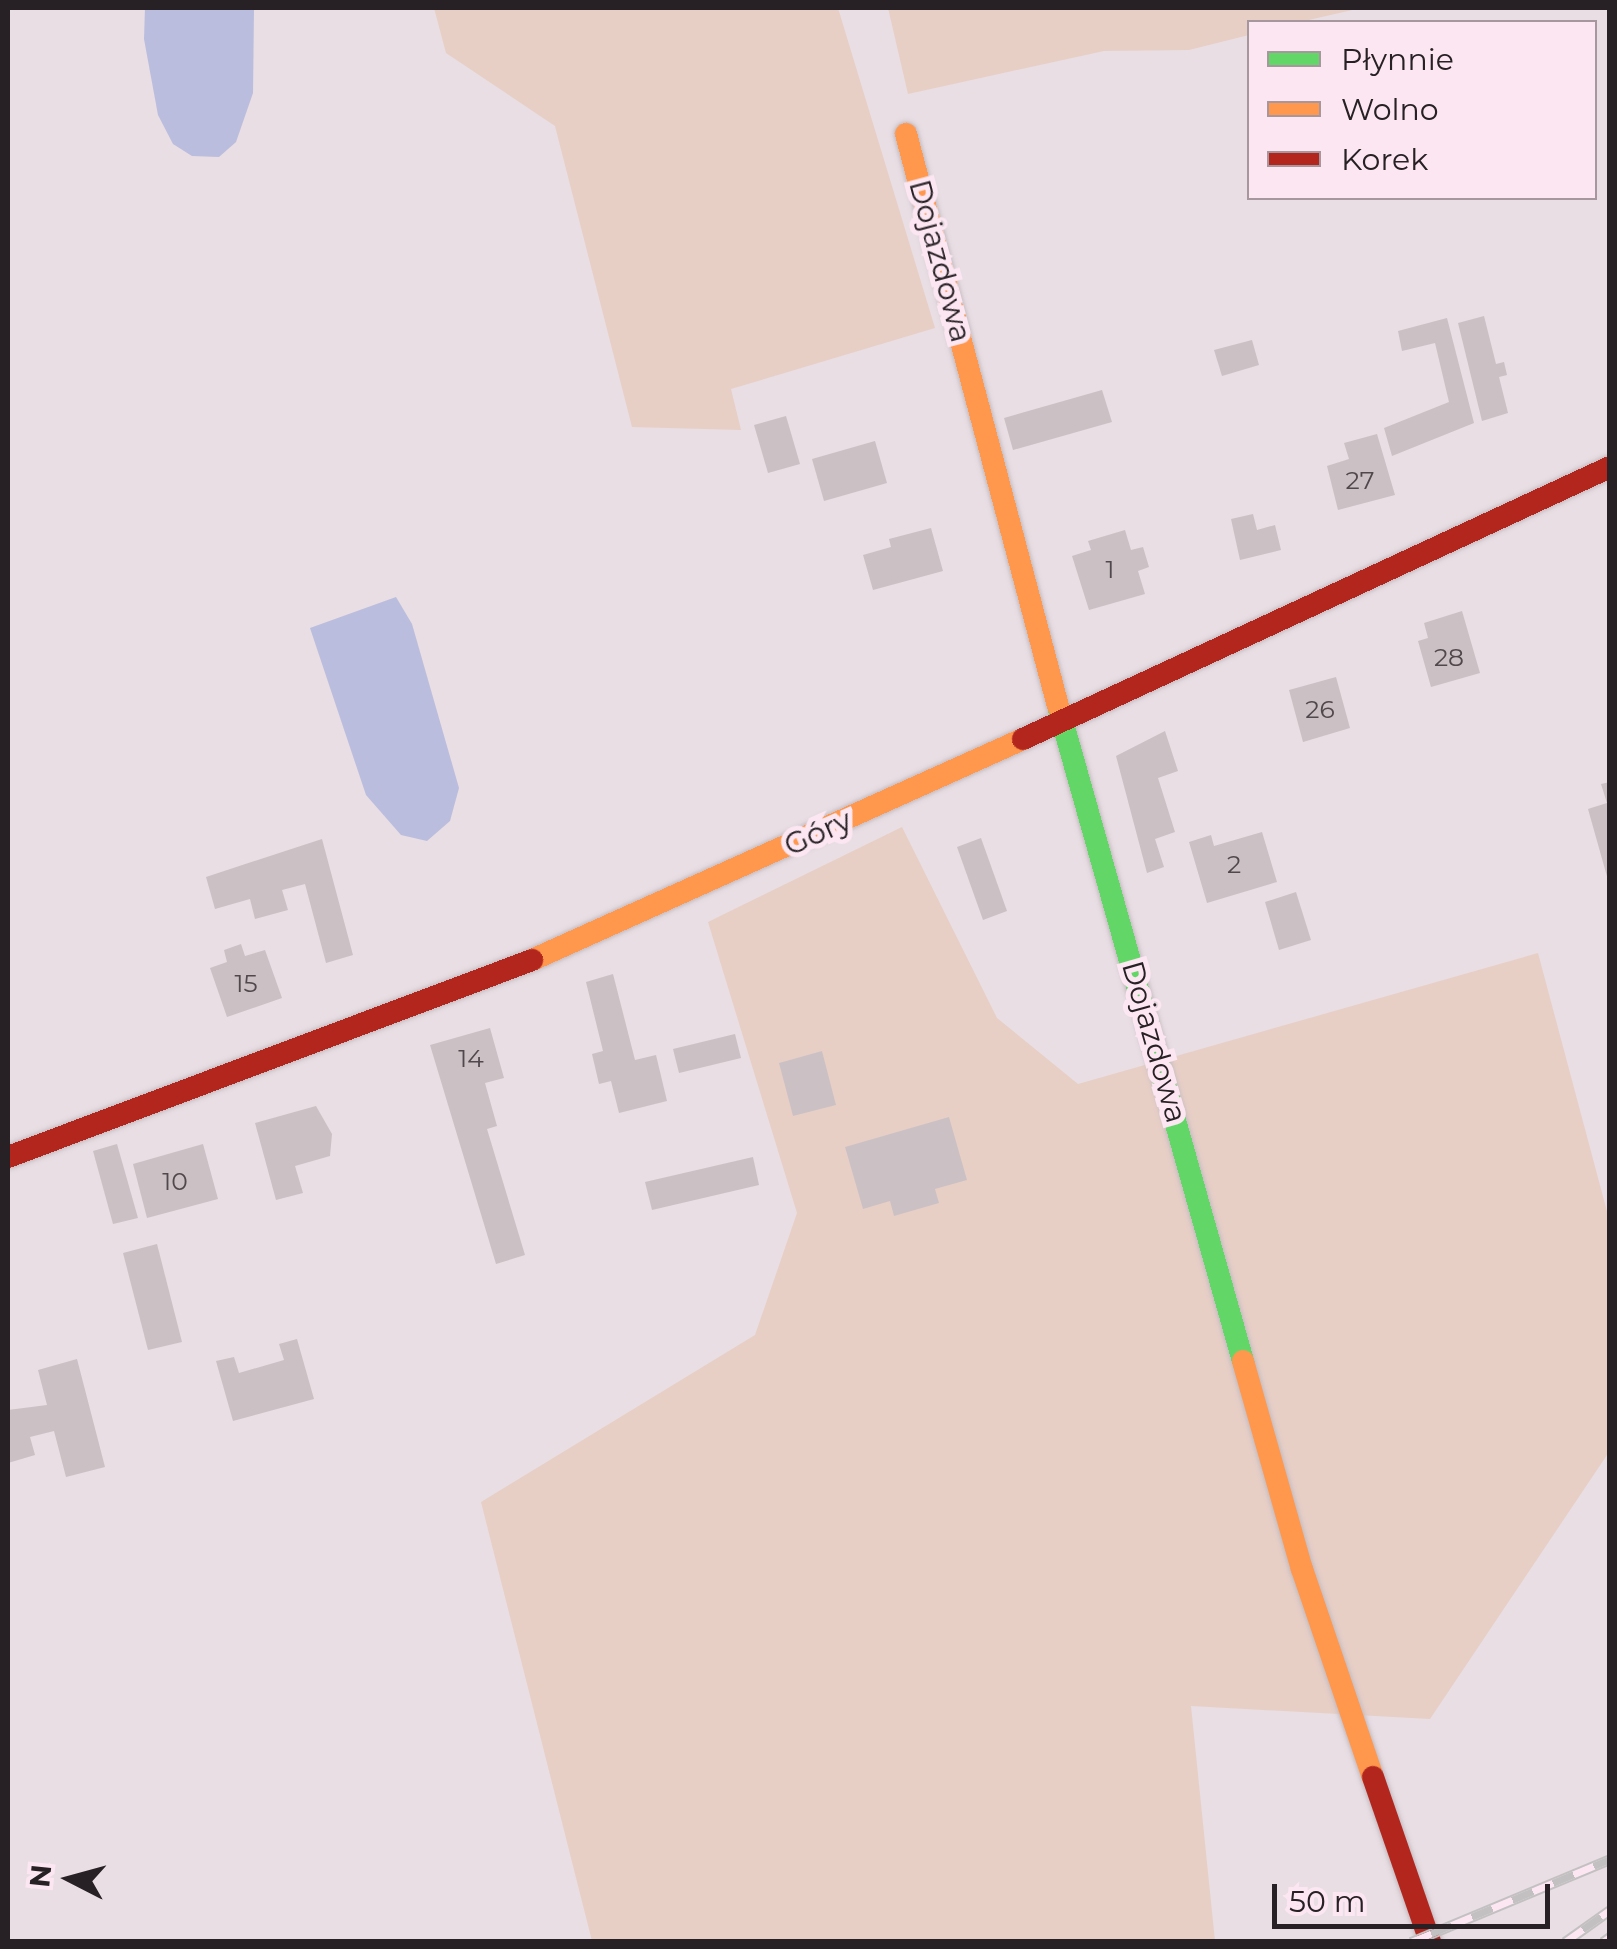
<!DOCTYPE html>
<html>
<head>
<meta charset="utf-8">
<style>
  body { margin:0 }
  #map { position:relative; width:1617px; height:1949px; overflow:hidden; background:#e8dee3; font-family:Montserrat,sans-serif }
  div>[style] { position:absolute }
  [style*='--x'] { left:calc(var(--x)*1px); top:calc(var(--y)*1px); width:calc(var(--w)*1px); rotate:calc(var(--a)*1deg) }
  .green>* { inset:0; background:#e7cfc6 }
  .water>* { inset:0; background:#babddd }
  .building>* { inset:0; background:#cbc1c4 }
  .roads { filter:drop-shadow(0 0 2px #c4bbc0) drop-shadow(0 0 2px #c4bbc0) }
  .fast>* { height:22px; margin:-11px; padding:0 11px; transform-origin:11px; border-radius:11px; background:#63d668 }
  .slow>* { height:22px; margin:-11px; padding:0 11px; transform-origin:11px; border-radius:11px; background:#ff974d }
  .jam>* { height:22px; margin:-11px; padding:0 11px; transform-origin:11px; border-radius:11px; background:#b3261e }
  .rail>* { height:11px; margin-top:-5.5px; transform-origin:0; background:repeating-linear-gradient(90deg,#fbe6f1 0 22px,#c3c0c2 0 44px); box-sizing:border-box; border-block:2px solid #c3c0c2 }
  span { translate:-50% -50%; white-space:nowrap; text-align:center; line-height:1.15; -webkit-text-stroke:10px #fbe6f1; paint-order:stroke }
  .number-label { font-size:25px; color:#50484c }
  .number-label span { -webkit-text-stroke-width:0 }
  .street-label { font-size:30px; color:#272024 }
  .frame { position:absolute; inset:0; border:10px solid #272024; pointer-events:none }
  .legend { position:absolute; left:1247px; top:20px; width:350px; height:180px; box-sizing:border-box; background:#fbe6f1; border:2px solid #a6979f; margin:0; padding:12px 18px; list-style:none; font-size:30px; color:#272024 }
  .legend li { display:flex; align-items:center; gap:20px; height:50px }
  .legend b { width:50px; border:2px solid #a6979f }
  .north { position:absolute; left:20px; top:1829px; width:100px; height:100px; -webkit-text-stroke:8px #fbe6f1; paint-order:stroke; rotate:276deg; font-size:28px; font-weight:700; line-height:40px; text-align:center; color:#272024 }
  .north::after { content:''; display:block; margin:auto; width:35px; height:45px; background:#272024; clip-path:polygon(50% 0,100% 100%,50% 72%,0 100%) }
  .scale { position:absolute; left:1272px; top:1884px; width:278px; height:45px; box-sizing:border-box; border:5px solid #272024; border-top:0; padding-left:12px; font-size:30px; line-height:35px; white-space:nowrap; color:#272024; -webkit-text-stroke:8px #fbe6f1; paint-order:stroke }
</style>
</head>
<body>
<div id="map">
  <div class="green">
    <i style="clip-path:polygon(434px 8px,838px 8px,935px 328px,731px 389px,741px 430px,632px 427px,555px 126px,446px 53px)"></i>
    <i style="clip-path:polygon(888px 8px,1361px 8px,1300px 22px,1250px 22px,1249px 35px,1189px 50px,1104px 51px,908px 94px)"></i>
    <i style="clip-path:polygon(902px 827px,997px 1018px,1078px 1084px,1538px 953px,1609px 1219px,1609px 1452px,1430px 1719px,1191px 1706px,1215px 1941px,592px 1941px,481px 1502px,755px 1335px,797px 1213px,708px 922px)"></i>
  </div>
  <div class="water">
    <i style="clip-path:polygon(145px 8px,254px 8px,253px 93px,236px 142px,219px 157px,192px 156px,173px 144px,158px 115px,144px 39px)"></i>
    <i style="clip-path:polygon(396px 597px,412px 624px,459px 788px,450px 821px,427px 841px,401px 835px,366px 795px,310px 628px)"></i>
  </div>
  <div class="building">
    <i style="clip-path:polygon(1484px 316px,1496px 364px,1504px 362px,1507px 375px,1499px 377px,1508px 413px,1482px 421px,1458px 323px)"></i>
    <i style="clip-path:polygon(1447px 318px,1474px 423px,1392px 456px,1384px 428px,1449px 402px,1435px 343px,1402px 351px,1398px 331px)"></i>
    <i style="clip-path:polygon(1252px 340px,1259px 365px,1222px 376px,1214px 350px)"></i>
    <i style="clip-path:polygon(1102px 390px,1112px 422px,1013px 450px,1004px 418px)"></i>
    <i style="clip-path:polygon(786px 416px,800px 464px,768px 473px,754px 425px)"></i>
    <i style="clip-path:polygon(1377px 434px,1395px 495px,1338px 510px,1327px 466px,1349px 459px,1344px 443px)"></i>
    <i style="clip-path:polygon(875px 441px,887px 483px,824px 501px,812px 459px)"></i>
    <i style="clip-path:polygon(1253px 514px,1257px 530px,1275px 525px,1281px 550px,1240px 560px,1231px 519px)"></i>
    <i style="clip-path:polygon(931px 528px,943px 571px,873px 590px,863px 555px,891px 547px,889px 539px)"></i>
    <i style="clip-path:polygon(1125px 530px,1131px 550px,1143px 547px,1149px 567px,1138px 571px,1145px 594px,1089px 610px,1072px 556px,1091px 550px,1088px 541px)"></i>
    <i style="clip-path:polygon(1462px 611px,1480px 673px,1431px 687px,1418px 641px,1428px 638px,1424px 623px)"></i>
    <i style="clip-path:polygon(1336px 677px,1350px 728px,1303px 742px,1289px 690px)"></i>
    <i style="clip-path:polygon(1165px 731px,1178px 771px,1158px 778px,1175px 832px,1155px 839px,1164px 867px,1147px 873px,1116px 756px)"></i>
    <i style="clip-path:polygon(1610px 782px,1610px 880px,1608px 880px,1588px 809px,1607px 803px,1601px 784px)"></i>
    <i style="clip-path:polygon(1262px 832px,1277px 882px,1207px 903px,1189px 842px,1211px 835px,1214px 846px)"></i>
    <i style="clip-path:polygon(981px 838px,1007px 911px,983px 920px,957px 847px)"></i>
    <i style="clip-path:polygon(322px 839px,353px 955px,326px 963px,305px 884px,282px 890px,288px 910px,255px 919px,250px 899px,215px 909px,206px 877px)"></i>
    <i style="clip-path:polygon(1296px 892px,1311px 940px,1279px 950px,1265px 902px)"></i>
    <i style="clip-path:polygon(241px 944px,245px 956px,265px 950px,282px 998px,227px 1017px,210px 968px,227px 962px,224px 950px)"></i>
    <i style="clip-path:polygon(613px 974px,635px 1060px,656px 1055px,667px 1101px,619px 1113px,611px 1081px,599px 1084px,592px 1054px,603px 1051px,586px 982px)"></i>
    <i style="clip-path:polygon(490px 1028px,504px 1078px,485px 1083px,497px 1126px,487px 1129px,525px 1255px,496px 1264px,430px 1045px)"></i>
    <i style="clip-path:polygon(735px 1034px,741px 1058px,679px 1073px,673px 1049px)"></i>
    <i style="clip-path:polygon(822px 1051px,836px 1105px,793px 1116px,779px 1063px)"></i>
    <i style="clip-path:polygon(316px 1106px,332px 1134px,330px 1156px,295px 1166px,303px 1193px,276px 1200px,255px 1123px)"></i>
    <i style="clip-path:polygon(949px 1117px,967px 1180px,935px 1189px,939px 1203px,894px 1216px,890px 1201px,863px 1209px,845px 1147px)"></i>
    <i style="clip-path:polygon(117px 1144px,138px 1218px,113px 1224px,93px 1151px)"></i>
    <i style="clip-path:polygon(203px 1144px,218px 1199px,147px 1218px,133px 1164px)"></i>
    <i style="clip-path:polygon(753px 1157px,759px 1185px,652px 1210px,645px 1182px)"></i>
    <i style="clip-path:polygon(157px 1244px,182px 1342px,148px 1350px,123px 1253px)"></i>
    <i style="clip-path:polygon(297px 1339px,314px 1399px,233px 1421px,216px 1361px,234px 1357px,239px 1373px,284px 1360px,279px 1344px)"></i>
    <i style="clip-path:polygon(77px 1359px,105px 1467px,66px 1477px,54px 1431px,30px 1437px,35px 1455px,8px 1463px,8px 1410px,47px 1405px,38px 1370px)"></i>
  </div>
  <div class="roads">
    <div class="fast">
      <i style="--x:1058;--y:706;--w:681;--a:74.23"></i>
    </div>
    <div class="slow">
      <i style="--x:906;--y:134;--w:592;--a:75.12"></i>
      <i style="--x:532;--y:960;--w:538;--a:-24.23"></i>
      <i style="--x:1243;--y:1361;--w:216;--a:74.2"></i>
      <i style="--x:1302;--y:1569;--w:220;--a:71.2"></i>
    </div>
    <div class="jam">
      <i style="--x:1023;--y:739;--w:647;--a:-24.86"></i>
      <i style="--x:8;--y:1157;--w:560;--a:-20.6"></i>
      <i style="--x:1373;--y:1777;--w:175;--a:70.9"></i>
    </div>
  </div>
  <div class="rail">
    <i style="--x:1411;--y:1942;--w:216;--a:-22.6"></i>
    <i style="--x:1565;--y:1942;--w:55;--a:-35.4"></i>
    <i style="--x:1603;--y:1942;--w:9;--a:-36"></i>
  </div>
  <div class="number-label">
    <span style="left:1360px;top:480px">27</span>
    <span style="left:1110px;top:569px">1</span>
    <span style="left:1449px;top:657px">28</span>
    <span style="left:1320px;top:709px">26</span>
    <span style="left:1234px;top:864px">2</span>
    <span style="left:246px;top:983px">15</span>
    <span style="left:471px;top:1058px">14</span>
    <span style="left:175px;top:1181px">10</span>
  </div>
  <div class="street-label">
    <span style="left:940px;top:261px;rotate:75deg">Dojazdowa</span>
    <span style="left:818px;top:833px;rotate:-24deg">Góry</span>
    <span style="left:1154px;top:1042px;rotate:74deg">Dojazdowa</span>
  </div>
  <div class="frame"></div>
  <ul class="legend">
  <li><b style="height:12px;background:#63d668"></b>Płynnie</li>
  <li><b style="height:12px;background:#ff974d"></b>Wolno</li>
  <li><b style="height:12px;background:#b3261e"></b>Korek</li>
  </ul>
  <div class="north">N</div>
  <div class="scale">50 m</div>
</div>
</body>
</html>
